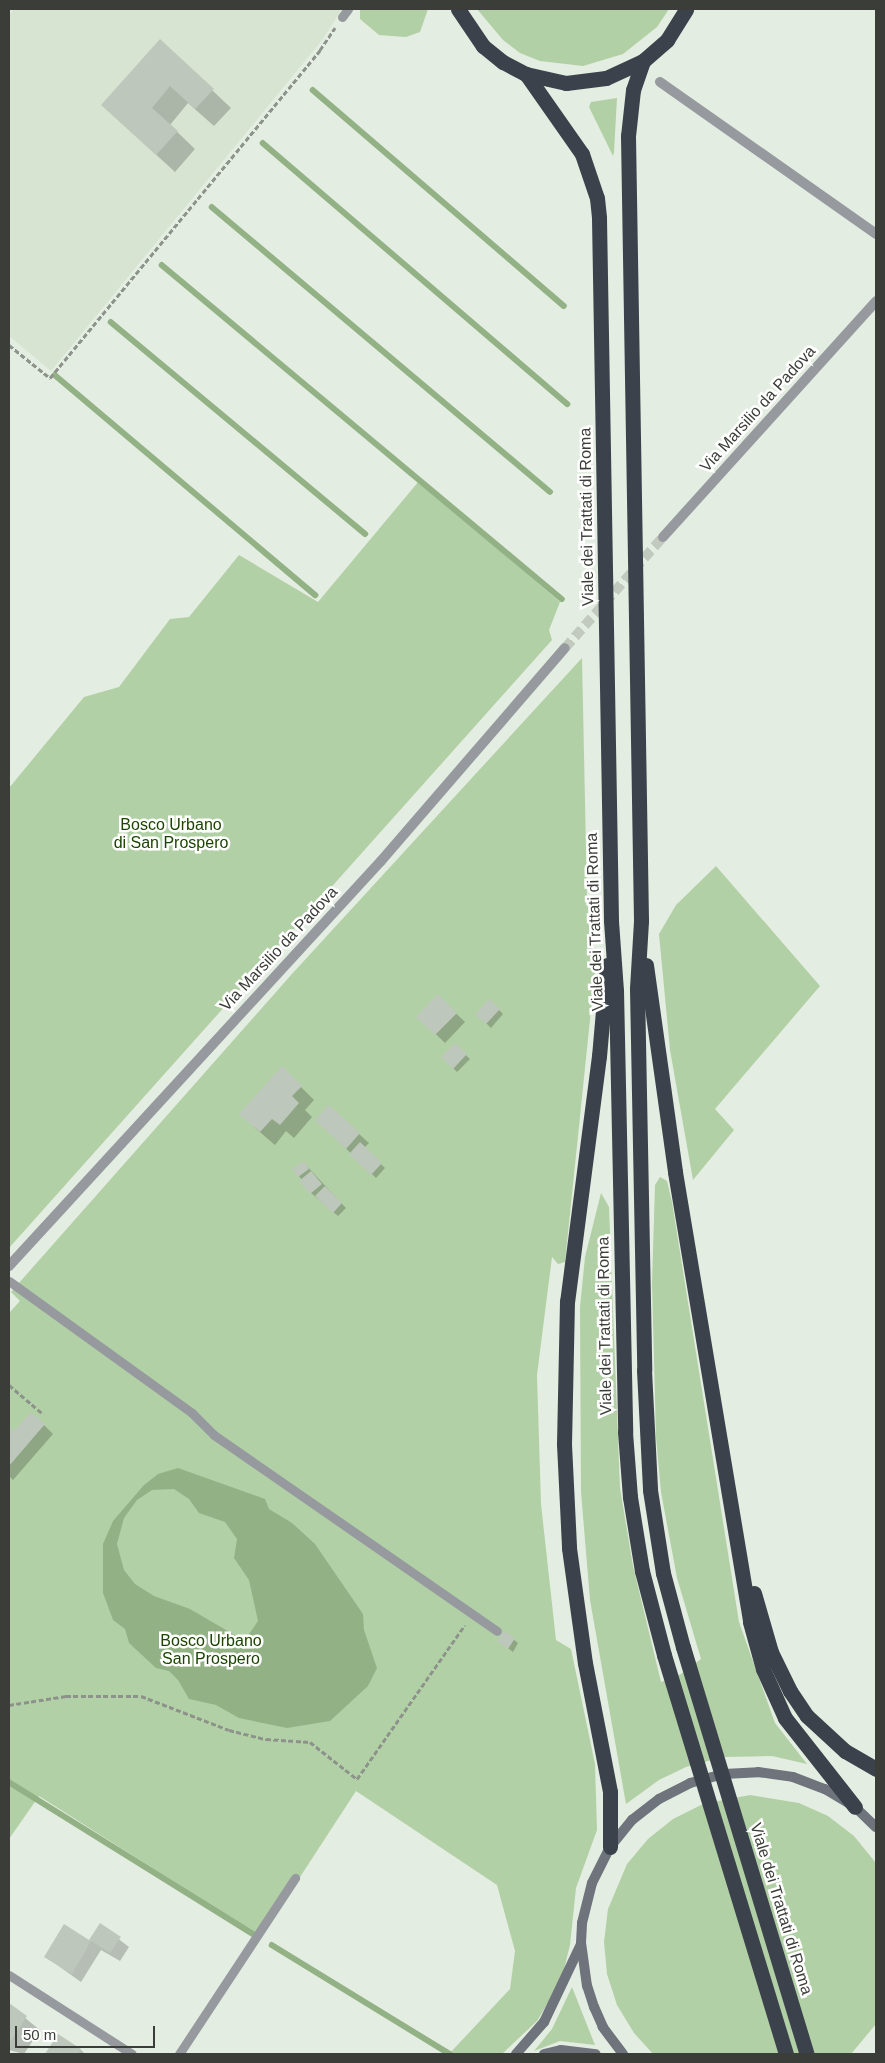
<!DOCTYPE html>
<html>
<head>
<meta charset="utf-8">
<style>
  body { margin:0 }
  #map { position:relative; width:885px; height:2063px; overflow:hidden; background:#e4ede1; font-family:Helvetica,sans-serif }
  div>[style] { position:absolute }
  [style*='--x'] { left:calc(var(--x)*1px); top:calc(var(--y)*1px); width:calc(var(--w)*1px); rotate:calc(var(--a)*1deg) }
  .built>* { inset:0; background:#d7e4d2 }
  .green>* { inset:0; background:#b2d0a5 }
  .water>* { inset:0; background:#92b285 }
  .shadow>* { inset:0; background:#0003 }
  .stream>* { height:5.5px; margin:-2.75px; padding:0 2.75px; transform-origin:2.75px; border-radius:2.75px; background:#92b285 }
  .building>* { inset:0; background:#bec7bb }
  .street-tunnel>* { height:10px; margin-top:-5px; transform-origin:0; background:repeating-linear-gradient(90deg,#c2cabf 0 10px,transparent 0 15px) }
  .path>* { height:3px; margin-top:-1.5px; transform-origin:0; background:repeating-linear-gradient(90deg,#8d938b 0 5px,transparent 0 7.5px) }
  .lane>* { height:9px; margin:-4.5px; padding:0 4.5px; transform-origin:4.5px; border-radius:4.5px; background:#969a9f }
  .street>* { height:10px; margin:-5px; padding:0 5px; transform-origin:5px; border-radius:5px; background:#969a9f }
  .secondary>* { height:10px; margin:-5px; padding:0 5px; transform-origin:5px; border-radius:5px; background:#6f737b }
  .highway>* { height:15px; margin:-7.5px; padding:0 7.5px; transform-origin:7.5px; border-radius:7.5px; background:#3c424b }
  .highway-bridge>* { height:15px; margin:-7.5px; padding:0 7.5px; transform-origin:7.5px; border-radius:7.5px; background:#3c424b }
  span { translate:-50% -50%; white-space:nowrap; text-align:center; line-height:1.15; -webkit-text-stroke:5px #fff; paint-order:stroke }
  .street-label { font-size:16px; color:#3a3d38 }
  .park-label { font-size:16px; color:#1b4501 }
  .frame { position:absolute; inset:0; border:10px solid #3a3d38; pointer-events:none }
  .scale { position:absolute; left:15px; top:2026px; width:140px; height:22px; box-sizing:border-box; border:2px solid #3a3d38; border-top:0; padding-left:6px; font-size:15px; line-height:18px; white-space:nowrap; color:#3a3d38; -webkit-text-stroke:4px #fff; paint-order:stroke }
</style>
</head>
<body>
<div id="map">
  <div class="built">
    <i style="clip-path:polygon(14px 9px,342px 9px,323px 39px,51px 371px,9px 336px,9px 15px)"></i>
  </div>
  <div class="green">
    <i style="clip-path:polygon(360px 9px,428px 9px,420px 32px,406px 37px,379px 35px,360px 19px)"></i>
    <i style="clip-path:polygon(477px 9px,669px 9px,657px 27px,623px 54px,583px 66px,540px 61px,520px 53px,503px 40px)"></i>
    <i style="clip-path:polygon(617px 98px,614px 152px,613px 156px,589px 107px,591px 102px)"></i>
    <i style="clip-path:polygon(419px 481px,560px 602px,549px 630px,552px 640px,9px 1248px,9px 788px,84px 697px,119px 687px,170px 619px,189px 617px,239px 555px,318px 602px)"></i>
    <i style="clip-path:polygon(582px 658px,587px 898px,595px 971px,565px 1262px,558px 1264px,552px 1257px,537px 1375px,541px 1504px,556px 1640px,571px 1649px,595px 1764px,597px 1830px,576px 1888px,570px 1945px,561px 1981px,537px 2021px,502px 2054px,449px 2054px,510px 1989px,515px 1951px,497px 1885px,356px 1791px,261px 1937px,39px 1796px,9px 1839px,9px 1313px,20px 1301px,11px 1292px,291px 975px)"></i>
    <i style="clip-path:polygon(716px 866px,820px 986px,715px 1109px,734px 1130px,693px 1180px,670px 1050px,659px 934px,676px 905px)"></i>
    <i style="clip-path:polygon(660px 1177px,667px 1181px,672px 1202px,739px 1622px,775px 1723px,807px 1764px,772px 1756px,723px 1757px,686px 1767px,659px 1780px,626px 1804px,590px 1600px,581px 1492px,580px 1307px,585px 1257px,601px 1193px,609px 1207px,620px 1488px,633px 1566px,661px 1682px,681px 1674px,701px 1659px,677px 1578px,661px 1492px,656px 1437px,652px 1283px,655px 1185px)"></i>
    <i style="clip-path:polygon(750px 1795px,799px 1803px,828px 1816px,854px 1836px,876px 1863px,876px 2024px,851px 2054px,653px 2054px,634px 2033px,617px 2005px,607px 1974px,604px 1942px,608px 1909px,627px 1864px,648px 1839px,673px 1819px,703px 1804px)"></i>
    <i style="clip-path:polygon(572px 1987px,595px 2045px,560px 2041px,534px 2051px,552px 2029px)"></i>
  </div>
  <div class="water">
    <i style="clip-path:polygon(evenodd,178px 1468px,265px 1499px,269px 1509px,292px 1523px,315px 1544px,363px 1614px,364px 1630px,377px 1668px,368px 1686px,330px 1721px,287px 1728px,239px 1718px,216px 1705px,189px 1699px,178px 1680px,169px 1671px,156px 1668px,129px 1643px,125px 1629px,113px 1620px,103px 1593px,103px 1544px,113px 1521px,144px 1485px,158px 1474px,178px 1468px,174px 1489px,189px 1499px,199px 1513px,225px 1522px,237px 1539px,234px 1558px,249px 1580px,258px 1621px,247px 1637px,238px 1637px,190px 1609px,154px 1596px,135px 1584px,124px 1570px,117px 1544px,124px 1518px,137px 1500px,152px 1490px,174px 1489px)"></i>
  </div>
  <div class="shadow">
    <i style="clip-path:polygon(160px 41px,231px 108px,214px 126px,188px 103px,170px 125px,195px 149px,175px 172px,102px 105px)"></i>
    <i style="clip-path:polygon(438px 996px,465px 1022px,445px 1043px,418px 1017px)"></i>
    <i style="clip-path:polygon(490px 1001px,503px 1014px,491px 1028px,477px 1014px)"></i>
    <i style="clip-path:polygon(455px 1045px,470px 1059px,457px 1072px,442px 1057px)"></i>
    <i style="clip-path:polygon(282px 1068px,314px 1100px,305px 1110px,312px 1117px,294px 1138px,286px 1131px,275px 1145px,254px 1127px)"></i>
    <i style="clip-path:polygon(329px 1107px,369px 1143px,364px 1148px,385px 1168px,376px 1178px,326px 1129px)"></i>
    <i style="clip-path:polygon(304px 1163px,346px 1208px,338px 1216px,311px 1193px,299px 1176px)"></i>
    <i style="clip-path:polygon(44px 1425px,53px 1434px,13px 1480px,9px 1476px,9px 1428px,14px 1433px)"></i>
    <i style="clip-path:polygon(504px 1632px,518px 1643px,513px 1652px,498px 1641px)"></i>
    <i style="clip-path:polygon(100px 1925px,129px 1947px,120px 1961px,101px 1950px,81px 1982px,46px 1957px,89px 1942px)"></i>
    <i style="clip-path:polygon(9px 2005px,40px 2030px,24px 2054px,9px 2050px)"></i>
    <i style="clip-path:polygon(58px 2035px,81px 2050px,85px 2054px,46px 2054px)"></i>
  </div>
  <div class="stream">
    <i style="--x:313;--y:90;--w:331;--a:40.7"></i>
    <i style="--x:263;--y:143;--w:401;--a:40.6"></i>
    <i style="--x:212;--y:207;--w:442;--a:40.1"></i>
    <i style="--x:162;--y:265;--w:521;--a:39.86"></i>
    <i style="--x:111;--y:322;--w:331;--a:39.8"></i>
    <i style="--x:55;--y:375;--w:341;--a:40.2"></i>
    <i style="--x:9;--y:1782;--w:287;--a:31.9"></i>
    <i style="--x:272;--y:1945;--w:209;--a:31.5"></i>
  </div>
  <div class="building">
    <i style="clip-path:polygon(160px 39px,214px 89px,195px 109px,170px 86px,152px 108px,178px 131px,156px 155px,101px 105px)"></i>
    <i style="clip-path:polygon(438px 994px,457px 1013px,435px 1035px,416px 1017px)"></i>
    <i style="clip-path:polygon(489px 999px,500px 1009px,486px 1024px,475px 1015px)"></i>
    <i style="clip-path:polygon(455px 1043px,467px 1054px,453px 1069px,441px 1057px)"></i>
    <i style="clip-path:polygon(282px 1066px,302px 1086px,292px 1096px,299px 1103px,280px 1125px,272px 1119px,260px 1132px,239px 1114px)"></i>
    <i style="clip-path:polygon(329px 1105px,360px 1133px,346px 1149px,315px 1120px)"></i>
    <i style="clip-path:polygon(360px 1142px,382px 1163px,371px 1175px,349px 1154px)"></i>
    <i style="clip-path:polygon(304px 1161px,309px 1169px,298px 1177px,292px 1169px)"></i>
    <i style="clip-path:polygon(311px 1171px,322px 1184px,310px 1194px,299px 1181px)"></i>
    <i style="clip-path:polygon(325px 1186px,342px 1203px,333px 1213px,315px 1196px)"></i>
    <i style="clip-path:polygon(31px 1412px,45px 1424px,9px 1466px,9px 1426px,14px 1431px)"></i>
    <i style="clip-path:polygon(504px 1631px,515px 1638px,508px 1649px,497px 1641px)"></i>
    <i style="clip-path:polygon(100px 1923px,121px 1937px,110px 1953px,91px 1941px,72px 1974px,44px 1957px,64px 1924px,89px 1940px)"></i>
    <i style="clip-path:polygon(9px 2003px,27px 2016px,9px 2044px)"></i>
    <i style="clip-path:polygon(58px 2034px,81px 2049px,78px 2054px,45px 2054px)"></i>
  </div>
  <div class="street-tunnel">
    <i style="--x:565;--y:648;--w:148;--a:-48.6"></i>
  </div>
  <div class="path">
    <i style="--x:9;--y:345;--w:53;--a:38.8"></i>
    <i style="--x:50;--y:378;--w:425;--a:-50.5"></i>
    <i style="--x:320;--y:50;--w:27;--a:-56"></i>
    <i style="--x:9;--y:1385;--w:45;--a:40.5"></i>
    <i style="--x:9;--y:1705;--w:58;--a:-9"></i>
    <i style="--x:66;--y:1696;--w:75;--a:0"></i>
    <i style="--x:141;--y:1696;--w:94;--a:21.1"></i>
    <i style="--x:229;--y:1730;--w:38;--a:14"></i>
    <i style="--x:266;--y:1739;--w:44;--a:3.9"></i>
    <i style="--x:310;--y:1742;--w:60;--a:38.2"></i>
    <i style="--x:357;--y:1779;--w:188;--a:-55"></i>
  </div>
  <div class="lane">
    <i style="--x:342;--y:17;--w:10;--a:-53"></i>
    <i style="--x:9;--y:1281;--w:226;--a:35.8"></i>
    <i style="--x:192;--y:1413;--w:31;--a:45"></i>
    <i style="--x:214;--y:1435;--w:344;--a:34.7"></i>
    <i style="--x:9;--y:1975;--w:146;--a:32.7"></i>
    <i style="--x:179;--y:2054;--w:211;--a:-56.6"></i>
  </div>
  <div class="street">
    <i style="--x:660;--y:82;--w:264;--a:35.1"></i>
    <i style="--x:663;--y:537;--w:318;--a:-47.9"></i>
    <i style="--x:9;--y:1266;--w:550;--a:-47.43"></i>
    <i style="--x:381;--y:861;--w:281;--a:-49.2"></i>
  </div>
  <div class="secondary">
    <i style="--x:516;--y:2054;--w:43;--a:-48.8"></i>
    <i style="--x:544;--y:2022;--w:86;--a:-64.6"></i>
    <i style="--x:544;--y:2054;--w:17;--a:-13"></i>
    <i style="--x:561;--y:2050;--w:35;--a:7"></i>
    <i style="--x:623;--y:2054;--w:34;--a:-127"></i>
    <i style="--x:603;--y:2027;--w:22;--a:-114"></i>
    <i style="--x:594;--y:2007;--w:22;--a:-108"></i>
    <i style="--x:587;--y:1986;--w:43;--a:-97.9"></i>
    <i style="--x:581;--y:1943;--w:20;--a:-87"></i>
    <i style="--x:582;--y:1923;--w:41;--a:-76"></i>
    <i style="--x:592;--y:1883;--w:40;--a:-63.4"></i>
    <i style="--x:610;--y:1847;--w:35;--a:-51"></i>
    <i style="--x:632;--y:1820;--w:34;--a:-38"></i>
    <i style="--x:659;--y:1799;--w:35;--a:-27"></i>
    <i style="--x:690;--y:1783;--w:35;--a:-15"></i>
    <i style="--x:724;--y:1774;--w:34;--a:-3"></i>
    <i style="--x:758;--y:1772;--w:35;--a:8"></i>
    <i style="--x:793;--y:1777;--w:34;--a:21"></i>
    <i style="--x:825;--y:1789;--w:35;--a:31"></i>
    <i style="--x:855;--y:1807;--w:29;--a:44"></i>
  </div>
  <div class="highway">
    <i style="--x:458;--y:9;--w:45;--a:56"></i>
    <i style="--x:483;--y:46;--w:26;--a:39"></i>
    <i style="--x:503;--y:62;--w:26;--a:28"></i>
    <i style="--x:526;--y:74;--w:41;--a:12.7"></i>
    <i style="--x:566;--y:83;--w:40;--a:-7.1"></i>
    <i style="--x:606;--y:78;--w:41;--a:-24.7"></i>
    <i style="--x:643;--y:61;--w:32;--a:-41"></i>
    <i style="--x:667;--y:40;--w:36;--a:-58"></i>
    <i style="--x:643;--y:61;--w:31;--a:109"></i>
    <i style="--x:633;--y:90;--w:46;--a:96.2"></i>
    <i style="--x:628;--y:136;--w:785;--a:89.05"></i>
    <i style="--x:641;--y:921;--w:68;--a:93.4"></i>
    <i style="--x:637;--y:989;--w:381;--a:88.9"></i>
    <i style="--x:644;--y:1370;--w:120;--a:87.1"></i>
    <i style="--x:650;--y:1490;--w:84;--a:81.1"></i>
    <i style="--x:663;--y:1573;--w:77;--a:74.9"></i>
    <i style="--x:526;--y:74;--w:98;--a:55"></i>
    <i style="--x:582;--y:154;--w:46;--a:71.2"></i>
    <i style="--x:597;--y:198;--w:20;--a:84"></i>
    <i style="--x:599;--y:218;--w:703;--a:89.02"></i>
    <i style="--x:611;--y:921;--w:69;--a:85.9"></i>
    <i style="--x:616;--y:990;--w:442;--a:88.8"></i>
    <i style="--x:625;--y:1432;--w:65;--a:85.6"></i>
    <i style="--x:630;--y:1497;--w:75;--a:80.8"></i>
    <i style="--x:642;--y:1571;--w:87;--a:75.3"></i>
    <i style="--x:607;--y:965;--w:91;--a:95"></i>
    <i style="--x:599;--y:1056;--w:247;--a:97.4"></i>
    <i style="--x:567;--y:1301;--w:143;--a:91.2"></i>
    <i style="--x:564;--y:1444;--w:104;--a:87.2"></i>
    <i style="--x:569;--y:1548;--w:116;--a:82.1"></i>
    <i style="--x:585;--y:1663;--w:131;--a:79"></i>
    <i style="--x:610;--y:1792;--w:55;--a:90"></i>
    <i style="--x:646;--y:965;--w:209;--a:82"></i>
    <i style="--x:675;--y:1172;--w:456;--a:80.5"></i>
    <i style="--x:750;--y:1622;--w:49;--a:74.5"></i>
    <i style="--x:763;--y:1669;--w:54;--a:65.8"></i>
    <i style="--x:785;--y:1718;--w:113;--a:51.8"></i>
    <i style="--x:754;--y:1593;--w:61;--a:73.9"></i>
    <i style="--x:771;--y:1652;--w:43;--a:64"></i>
    <i style="--x:790;--y:1691;--w:30;--a:56"></i>
    <i style="--x:807;--y:1716;--w:52;--a:42.6"></i>
    <i style="--x:845;--y:1751;--w:36;--a:30"></i>
  </div>
  <div class="highway-bridge">
    <i style="--x:683;--y:1647;--w:425;--a:73.1"></i>
    <i style="--x:664;--y:1655;--w:417;--a:73"></i>
  </div>
  <div class="street-label">
    <span style="left:758px;top:409px;rotate:-48deg">Via Marsilio da Padova</span>
    <span style="left:587px;top:517px;rotate:-91deg">Viale dei Trattati di Roma</span>
    <span style="left:595px;top:922px;rotate:-92deg">Viale dei Trattati di Roma</span>
    <span style="left:279px;top:949px;rotate:-47deg">Via Marsilio da Padova</span>
    <span style="left:605px;top:1326px;rotate:-91deg">Viale dei Trattati di Roma</span>
    <span style="left:781px;top:1909px;rotate:73deg">Viale dei Trattati di Roma</span>
  </div>
  <div class="park-label">
    <span style="left:171px;top:834px">Bosco Urbano<br>di San Prospero</span>
    <span style="left:211px;top:1650px">Bosco Urbano<br>San Prospero</span>
  </div>
  <div class="frame"></div>
  <div class="scale">50 m</div>
</div>
</body>
</html>
